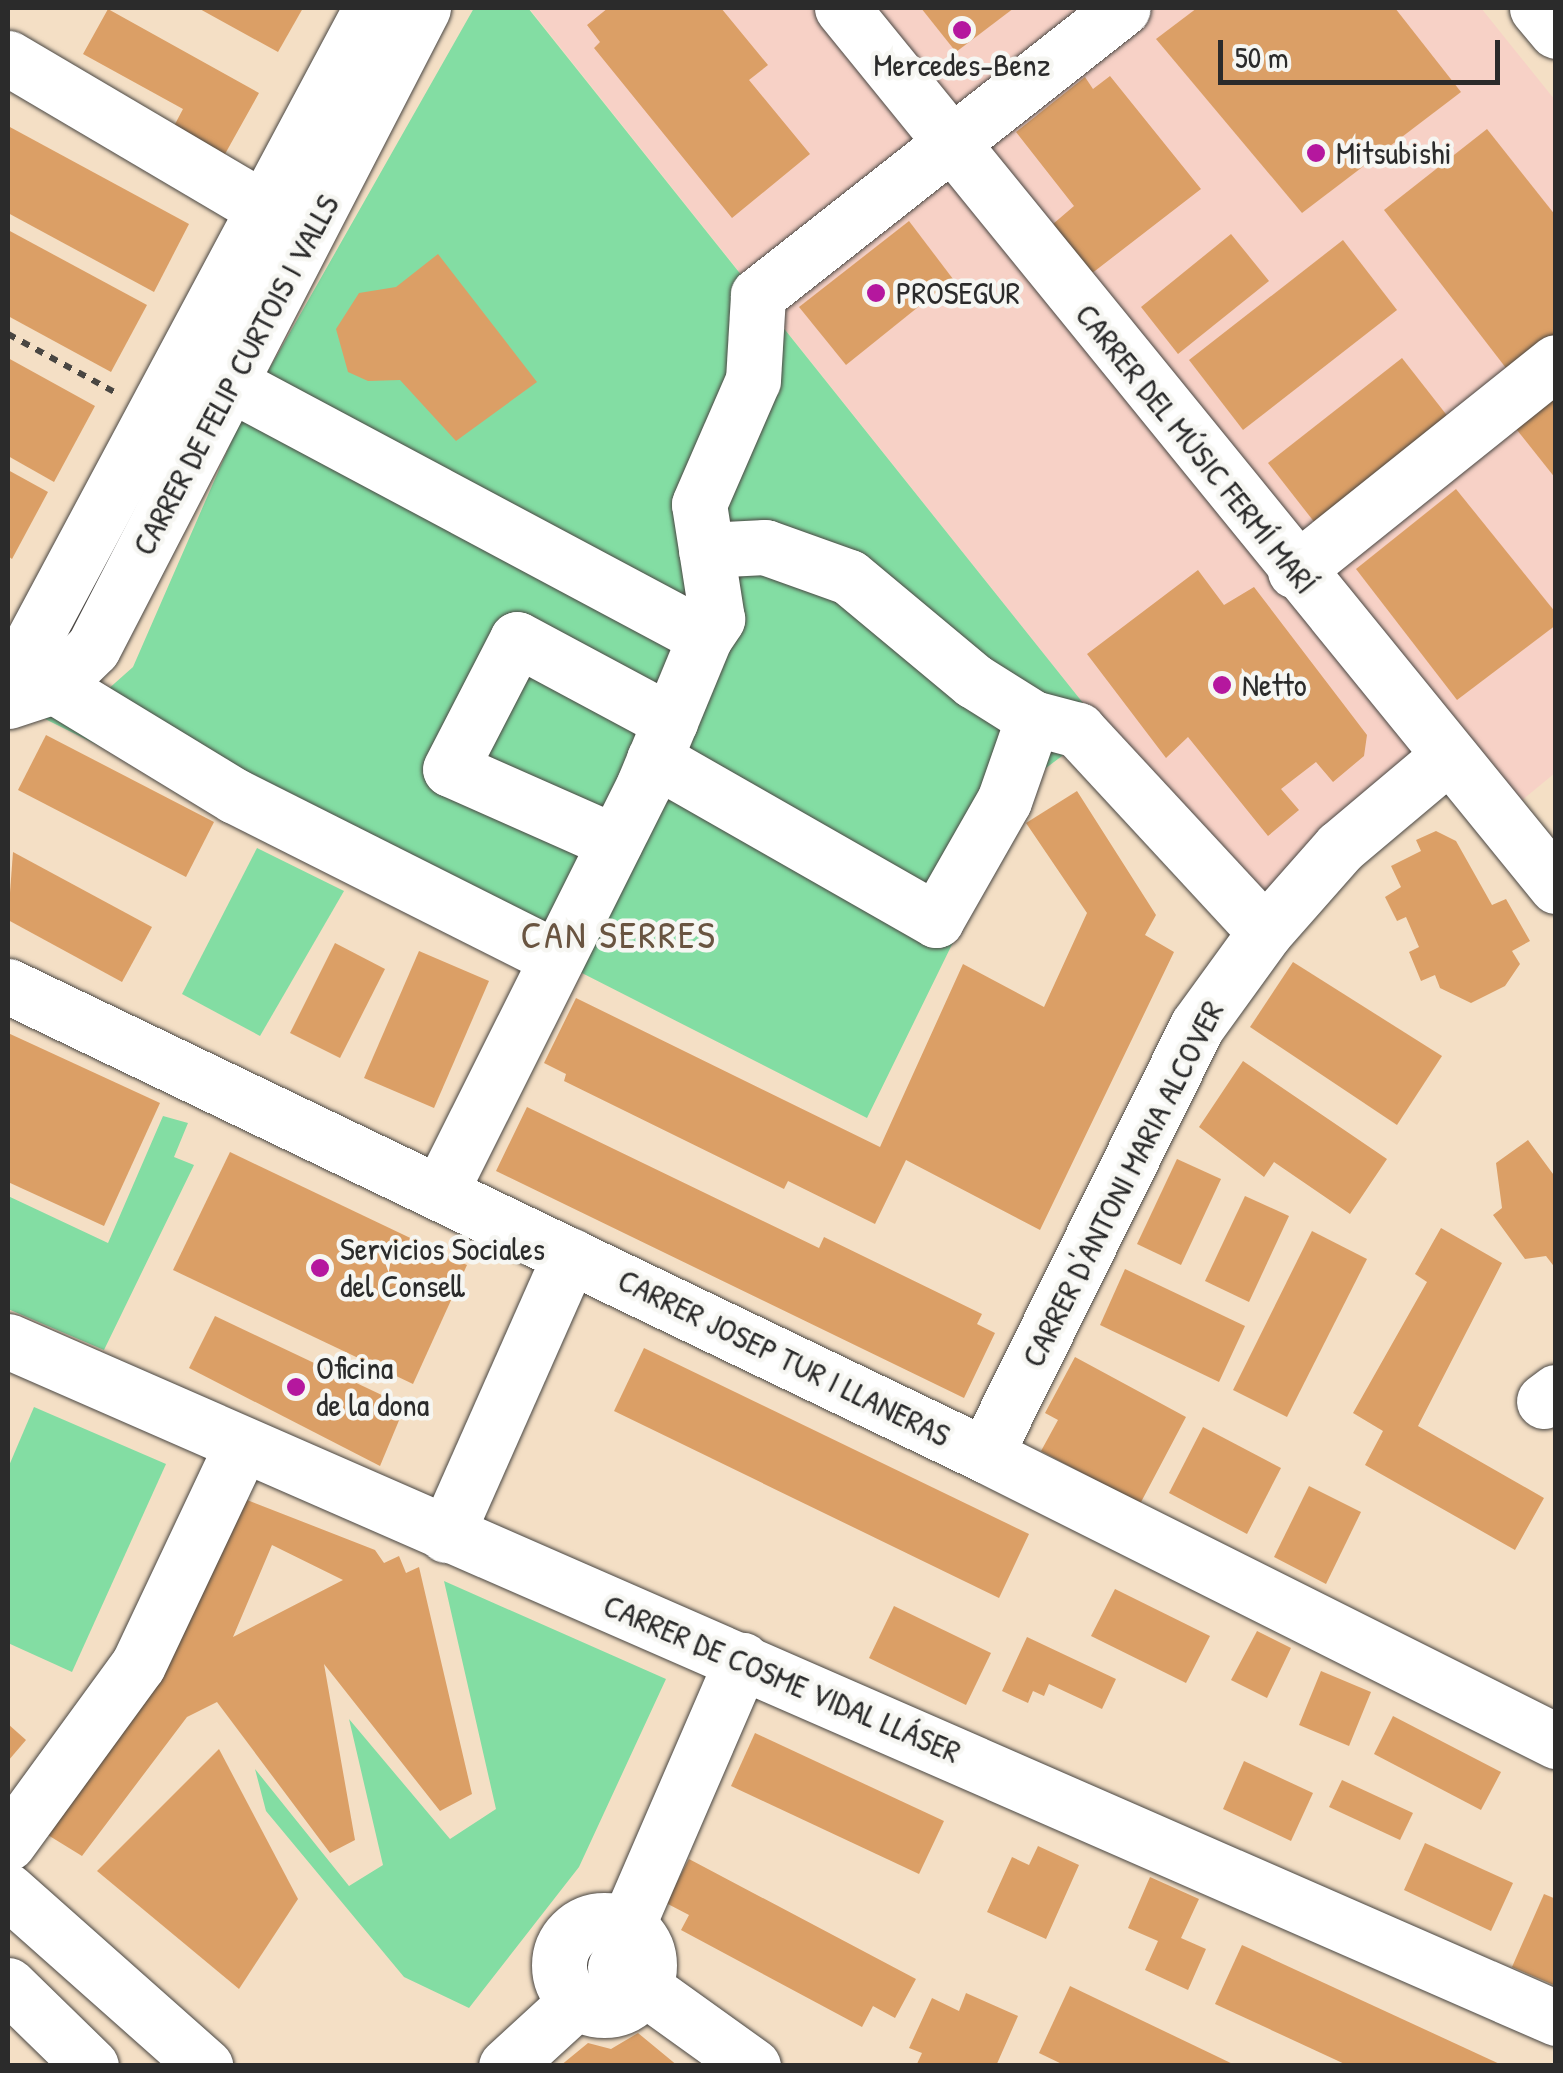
<!DOCTYPE html>
<html>
<head>
<meta charset="utf-8">
<style>
  body { margin:0 }
  #map { position:relative; width:1563px; height:2073px; overflow:hidden; background:#f4dfc5; font-family:"Patrick Hand",sans-serif }
  div>[style] { position:absolute }
  [style*='--x'] { left:calc(var(--x)*1px); top:calc(var(--y)*1px); width:calc(var(--w)*1px); rotate:calc(var(--a)*1deg) }
  .built>* { inset:0; background:#f7d1c6 }
  .green>* { inset:0; background:#83dda3 }
  .building>* { inset:0; background:#db9f66 }
  .path>* { height:6px; margin-top:-3px; transform-origin:0; background:repeating-linear-gradient(90deg,#494642 0 8px,transparent 0 16px) }
  .roads { filter:drop-shadow(0 0 2px #494642) drop-shadow(0 0 2px #494642) }
  .minor>* { height:55px; margin:-27.5px; padding:0 27.5px; transform-origin:27.5px; border-radius:27.5px; background:#fff }
  .minor>.ring { margin:-27.5px; padding:0; box-sizing:content-box; background:none; border:55px solid #fff; border-radius:50% }
  .major>* { height:55px; margin:-27.5px; padding:0 27.5px; transform-origin:27.5px; border-radius:27.5px; background:#fff }
  .dots>* { width:28px; height:28px; translate:-50% -50%; box-sizing:border-box; border:5px solid #f6f6f2; border-radius:50% }
  span { translate:-50% -50%; white-space:nowrap; text-align:center; line-height:1.15; -webkit-text-stroke:9px #f6f6f2; paint-order:stroke }
  .poi-label { font-size:32px; color:#2b2b2b }
  .left { translate:0 -50%; text-align:left }
  .street-label { font-size:32px; color:#2b2b2b }
  .quarter-label { font-size:38px; color:#695440; letter-spacing:2.5px }
  .frame { position:absolute; inset:0; border:10px solid #2b2b2b; pointer-events:none }
  .scale { position:absolute; left:1218px; top:40px; width:282px; height:45px; box-sizing:border-box; border:5px solid #2b2b2b; border-top:0; padding-left:12px; font-size:30px; line-height:35px; white-space:nowrap; color:#2b2b2b; -webkit-text-stroke:8px #f6f6f2; paint-order:stroke }
</style>
</head>
<body>
<div id="map">
  <div class="built">
    <i style="clip-path:polygon(529px 8px,1481px 8px,1555px 100px,1555px 773px,1521px 801px,1454px 716px,1260px 895px,1095px 718px)"></i>
  </div>
  <div class="green">
    <i style="clip-path:polygon(474px 8px,528px 8px,1095px 718px,1074px 747px,1034px 777px,867px 1118px,576px 970px,528px 959px,39px 716px,106px 691px,133px 667px,242px 417px)"></i>
    <i style="clip-path:polygon(257px 848px,344px 891px,260px 1036px,182px 994px)"></i>
    <i style="clip-path:polygon(163px 1116px,188px 1123px,174px 1157px,194px 1165px,104px 1350px,8px 1309px,8px 1196px,108px 1243px)"></i>
    <i style="clip-path:polygon(34px 1407px,166px 1464px,72px 1672px,8px 1643px,8px 1468px)"></i>
    <i style="clip-path:polygon(444px 1581px,666px 1679px,579px 1867px,469px 2008px,404px 1977px,266px 1811px,255px 1769px,349px 1886px,383px 1865px,349px 1719px,450px 1839px,496px 1809px)"></i>
  </div>
  <div class="building">
    <i style="clip-path:polygon(198px 8px,303px 8px,278px 52px)"></i>
    <i style="clip-path:polygon(608px 8px,721px 8px,768px 65px,749px 80px,810px 154px,732px 218px,594px 48px,600px 42px,587px 25px)"></i>
    <i style="clip-path:polygon(921px 8px,1014px 8px,956px 52px)"></i>
    <i style="clip-path:polygon(1197px 8px,1395px 8px,1461px 92px,1302px 213px,1156px 39px)"></i>
    <i style="clip-path:polygon(108px 9px,259px 93px,225px 154px,174px 126px,183px 109px,83px 54px)"></i>
    <i style="clip-path:polygon(1110px 76px,1201px 189px,1091px 274px,1053px 224px,1074px 206px,1016px 132px,1085px 77px,1093px 89px)"></i>
    <i style="clip-path:polygon(8px 126px,189px 224px,154px 292px,8px 213px)"></i>
    <i style="clip-path:polygon(1487px 129px,1556px 216px,1556px 350px,1516px 381px,1384px 210px)"></i>
    <i style="clip-path:polygon(909px 221px,953px 279px,846px 365px,799px 307px)"></i>
    <i style="clip-path:polygon(8px 230px,147px 305px,111px 372px,8px 316px)"></i>
    <i style="clip-path:polygon(1231px 234px,1269px 281px,1178px 354px,1141px 307px)"></i>
    <i style="clip-path:polygon(1343px 240px,1397px 310px,1243px 430px,1189px 360px)"></i>
    <i style="clip-path:polygon(438px 254px,537px 382px,456px 441px,400px 380px,368px 381px,348px 372px,336px 329px,359px 293px,396px 287px)"></i>
    <i style="clip-path:polygon(8px 358px,95px 406px,54px 482px,8px 456px)"></i>
    <i style="clip-path:polygon(1402px 358px,1449px 418px,1315px 523px,1268px 463px)"></i>
    <i style="clip-path:polygon(1556px 391px,1556px 479px,1513px 425px)"></i>
    <i style="clip-path:polygon(8px 470px,48px 492px,12px 559px,8px 556px)"></i>
    <i style="clip-path:polygon(1456px 489px,1556px 613px,1556px 625px,1457px 700px,1356px 569px)"></i>
    <i style="clip-path:polygon(1198px 570px,1224px 605px,1254px 587px,1367px 735px,1364px 756px,1333px 782px,1316px 762px,1281px 789px,1299px 810px,1268px 836px,1188px 737px,1166px 758px,1087px 654px)"></i>
    <i style="clip-path:polygon(46px 735px,214px 822px,186px 877px,18px 790px)"></i>
    <i style="clip-path:polygon(1077px 791px,1156px 915px,1145px 935px,1174px 952px,1040px 1230px,906px 1160px,875px 1224px,788px 1181px,784px 1189px,564px 1081px,566px 1074px,544px 1063px,576px 998px,880px 1147px,963px 964px,1044px 1007px,1087px 913px,1026px 823px)"></i>
    <i style="clip-path:polygon(1436px 831px,1456px 841px,1492px 905px,1506px 899px,1530px 941px,1512px 951px,1520px 964px,1505px 986px,1471px 1003px,1440px 988px,1435px 975px,1421px 981px,1409px 952px,1419px 947px,1406px 917px,1397px 921px,1385px 897px,1401px 887px,1391px 866px,1421px 851px,1416px 840px)"></i>
    <i style="clip-path:polygon(13px 852px,152px 927px,122px 982px,8px 920px)"></i>
    <i style="clip-path:polygon(335px 943px,385px 969px,340px 1058px,290px 1033px)"></i>
    <i style="clip-path:polygon(419px 951px,489px 981px,434px 1108px,364px 1078px)"></i>
    <i style="clip-path:polygon(1293px 962px,1442px 1056px,1397px 1125px,1250px 1027px)"></i>
    <i style="clip-path:polygon(8px 1033px,160px 1103px,104px 1226px,8px 1182px)"></i>
    <i style="clip-path:polygon(1243px 1061px,1387px 1159px,1350px 1214px,1274px 1162px,1264px 1177px,1199px 1127px)"></i>
    <i style="clip-path:polygon(527px 1107px,819px 1248px,824px 1237px,982px 1314px,977px 1324px,995px 1333px,964px 1398px,496px 1171px)"></i>
    <i style="clip-path:polygon(1528px 1140px,1556px 1178px,1556px 1269px,1546px 1256px,1525px 1259px,1493px 1215px,1502px 1208px,1496px 1163px)"></i>
    <i style="clip-path:polygon(230px 1152px,467px 1265px,413px 1384px,173px 1270px)"></i>
    <i style="clip-path:polygon(1177px 1159px,1221px 1179px,1181px 1265px,1137px 1244px)"></i>
    <i style="clip-path:polygon(1245px 1196px,1289px 1216px,1249px 1302px,1205px 1281px)"></i>
    <i style="clip-path:polygon(1441px 1228px,1502px 1263px,1418px 1426px,1544px 1498px,1515px 1550px,1365px 1465px,1383px 1431px,1353px 1413px,1427px 1282px,1415px 1274px)"></i>
    <i style="clip-path:polygon(1312px 1231px,1367px 1259px,1287px 1417px,1233px 1390px)"></i>
    <i style="clip-path:polygon(1125px 1269px,1245px 1326px,1219px 1382px,1100px 1325px)"></i>
    <i style="clip-path:polygon(215px 1316px,405px 1406px,380px 1466px,189px 1368px)"></i>
    <i style="clip-path:polygon(644px 1348px,1029px 1534px,999px 1598px,614px 1411px)"></i>
    <i style="clip-path:polygon(1075px 1357px,1186px 1417px,1140px 1504px,1041px 1451px,1058px 1420px,1045px 1413px)"></i>
    <i style="clip-path:polygon(1203px 1427px,1281px 1468px,1247px 1534px,1169px 1493px)"></i>
    <i style="clip-path:polygon(1309px 1486px,1361px 1512px,1326px 1584px,1274px 1557px)"></i>
    <i style="clip-path:polygon(evenodd,242px 1498px,375px 1550px,384px 1563px,399px 1556px,406px 1573px,419px 1567px,472px 1794px,440px 1811px,324px 1664px,355px 1840px,330px 1853px,217px 1702px,187px 1717px,82px 1856px,43px 1832px,242px 1498px,272px 1545px,343px 1580px,233px 1637px,272px 1545px)"></i>
    <i style="clip-path:polygon(1115px 1589px,1210px 1636px,1186px 1683px,1091px 1636px)"></i>
    <i style="clip-path:polygon(894px 1606px,991px 1653px,966px 1705px,869px 1658px)"></i>
    <i style="clip-path:polygon(1257px 1631px,1291px 1648px,1267px 1698px,1231px 1680px)"></i>
    <i style="clip-path:polygon(1027px 1637px,1116px 1679px,1102px 1709px,1049px 1684px,1044px 1696px,1033px 1691px,1028px 1703px,1002px 1691px)"></i>
    <i style="clip-path:polygon(1321px 1671px,1371px 1692px,1349px 1746px,1299px 1725px)"></i>
    <i style="clip-path:polygon(1393px 1716px,1501px 1772px,1481px 1810px,1374px 1754px)"></i>
    <i style="clip-path:polygon(8px 1724px,26px 1740px,8px 1761px)"></i>
    <i style="clip-path:polygon(755px 1733px,944px 1821px,919px 1874px,731px 1786px)"></i>
    <i style="clip-path:polygon(219px 1749px,298px 1899px,239px 1989px,97px 1871px)"></i>
    <i style="clip-path:polygon(1244px 1761px,1313px 1793px,1291px 1841px,1223px 1809px)"></i>
    <i style="clip-path:polygon(1342px 1780px,1413px 1813px,1400px 1840px,1329px 1807px)"></i>
    <i style="clip-path:polygon(1425px 1843px,1513px 1883px,1491px 1931px,1404px 1890px)"></i>
    <i style="clip-path:polygon(1038px 1846px,1079px 1865px,1046px 1939px,987px 1912px,1012px 1857px,1029px 1865px)"></i>
    <i style="clip-path:polygon(689px 1859px,916px 1979px,895px 2018px,873px 2006px,862px 2027px,681px 1930px,689px 1915px,666px 1903px)"></i>
    <i style="clip-path:polygon(1150px 1877px,1199px 1899px,1181px 1938px,1206px 1949px,1188px 1990px,1145px 1970px,1158px 1941px,1128px 1928px)"></i>
    <i style="clip-path:polygon(1544px 1894px,1556px 1899px,1556px 1986px,1512px 1967px)"></i>
    <i style="clip-path:polygon(1242px 1945px,1504px 2066px,1349px 2066px,1215px 2004px)"></i>
    <i style="clip-path:polygon(1070px 1986px,1237px 2066px,1066px 2066px,1039px 2053px)"></i>
    <i style="clip-path:polygon(966px 1993px,1018px 2016px,996px 2066px,916px 2066px,922px 2053px,909px 2048px,932px 1998px,959px 2011px)"></i>
    <i style="clip-path:polygon(638px 2033px,678px 2066px,560px 2066px,588px 2043px,611px 2049px)"></i>
  </div>
  <div class="path">
    <i style="--x:8;--y:334;--w:123;--a:28.6"></i>
  </div>
  <div class="roads">
    <div class="minor">
      <i style="--x:842;--y:8;--w:1132;--a:50.88"></i>
      <i style="--x:8;--y:58;--w:297;--a:30.5"></i>
      <i style="--x:233;--y:385;--w:535;--a:28.1"></i>
      <i style="--x:705;--y:637;--w:22;--a:-56"></i>
      <i style="--x:717;--y:619;--w:116;--a:-98.9"></i>
      <i style="--x:699;--y:504;--w:135;--a:-66.5"></i>
      <i style="--x:753;--y:380;--w:85;--a:-86.6"></i>
      <i style="--x:758;--y:295;--w:464;--a:-38.2"></i>
      <i style="--x:706;--y:550;--w:59;--a:-2.9"></i>
      <i style="--x:765;--y:547;--w:89;--a:19.7"></i>
      <i style="--x:849;--y:577;--w:163;--a:39.8"></i>
      <i style="--x:974;--y:681;--w:70;--a:32.1"></i>
      <i style="--x:1033;--y:718;--w:47;--a:14.9"></i>
      <i style="--x:1078;--y:730;--w:275;--a:47.2"></i>
      <i style="--x:1295;--y:571;--w:334;--a:-38.7"></i>
      <i style="--x:54;--y:686;--w:212;--a:31.3"></i>
      <i style="--x:235;--y:796;--w:360;--a:26.7"></i>
      <i style="--x:8;--y:687;--w:770;--a:-61.87"></i>
      <i style="--x:8;--y:701;--w:48;--a:-18.1"></i>
      <i style="--x:54;--y:686;--w:54;--a:-44.3"></i>
      <i style="--x:93;--y:648;--w:720;--a:-62.72"></i>
      <i style="--x:654;--y:759;--w:325;--a:29.7"></i>
      <i style="--x:936;--y:920;--w:137;--a:-60.3"></i>
      <i style="--x:1004;--y:801;--w:88;--a:-70.7"></i>
      <i style="--x:615;--y:842;--w:180;--a:-156.1"></i>
      <i style="--x:450;--y:769;--w:146;--a:-62.7"></i>
      <i style="--x:517;--y:639;--w:174;--a:28.2"></i>
      <i style="--x:8;--y:986;--w:1084;--a:25.64"></i>
      <i style="--x:985;--y:1455;--w:639;--a:26.61"></i>
      <i style="--x:440;--y:1192;--w:456;--a:-63.4"></i>
      <i style="--x:644;--y:784;--w:159;--a:-67.5"></i>
      <i style="--x:8;--y:1341;--w:1690;--a:23.62"></i>
      <i style="--x:1544;--y:1401;--w:15;--a:-37"></i>
      <i style="--x:985;--y:1455;--w:479;--a:-63.7"></i>
      <i style="--x:1197;--y:1026;--w:116;--a:-54.1"></i>
      <i style="--x:1265;--y:932;--w:113;--a:-48.6"></i>
      <i style="--x:1340;--y:847;--w:141;--a:-40.1"></i>
      <i style="--x:446;--y:1535;--w:306;--a:-66.1"></i>
      <i style="--x:8;--y:1843;--w:220;--a:-53.9"></i>
      <i style="--x:138;--y:1665;--w:241;--a:-64.7"></i>
      <i style="--x:8;--y:1891;--w:264;--a:41.6"></i>
      <i class="ring" style="left:559px;top:1920px;width:35px;height:35px"></i>
      <i style="--x:627;--y:1926;--w:290;--a:-66.6"></i>
      <i style="--x:615;--y:1967;--w:170;--a:35.7"></i>
      <i style="--x:8;--y:1985;--w:116;--a:44.3"></i>
      <i style="--x:506;--y:2066;--w:96;--a:-42.5"></i>
    </div>
    <div class="major">
      <i style="--x:1537;--y:8;--w:30;--a:50"></i>
    </div>
  </div>
  <div class="dots">
    <i style="left:962px;top:30px;background:#b5179e"></i>
    <i style="left:1316px;top:153px;background:#b5179e"></i>
    <i style="left:876px;top:293px;background:#b5179e"></i>
    <i style="left:1222px;top:685px;background:#b5179e"></i>
    <i style="left:320px;top:1268px;background:#b5179e"></i>
    <i style="left:296px;top:1387px;background:#b5179e"></i>
  </div>
  <div class="poi-label">
    <span style="left:962px;top:65px">Mercedes-Benz</span>
    <span class="left" style="left:1336px;top:153px">Mitsubishi</span>
    <span class="left" style="left:896px;top:293px">PROSEGUR</span>
    <span class="left" style="left:1242px;top:685px">Netto</span>
    <span class="left" style="left:340px;top:1268px">Servicios Sociales<br>del Consell</span>
    <span class="left" style="left:316px;top:1387px">Oficina<br>de la dona</span>
  </div>
  <div class="street-label">
    <span style="left:236px;top:375px;rotate:-62deg">CARRER DE FELIP CURTOIS I VALLS</span>
    <span style="left:1196px;top:449px;rotate:51deg">CARRER DEL MÚSIC FERMÍ MARÍ</span>
    <span style="left:1123px;top:1184px;rotate:-63deg">CARRER D'ANTONI MARIA ALCOVER</span>
    <span style="left:784px;top:1358px;rotate:26deg">CARRER JOSEP TUR I LLANERAS</span>
    <span style="left:782px;top:1679px;rotate:23deg">CARRER DE COSME VIDAL LLÁSER</span>
  </div>
  <div class="quarter-label">
    <span style="left:619px;top:935px">CAN SERRES</span>
  </div>
  <div class="frame"></div>
  <div class="scale">50 m</div>
</div>
</body>
</html>
